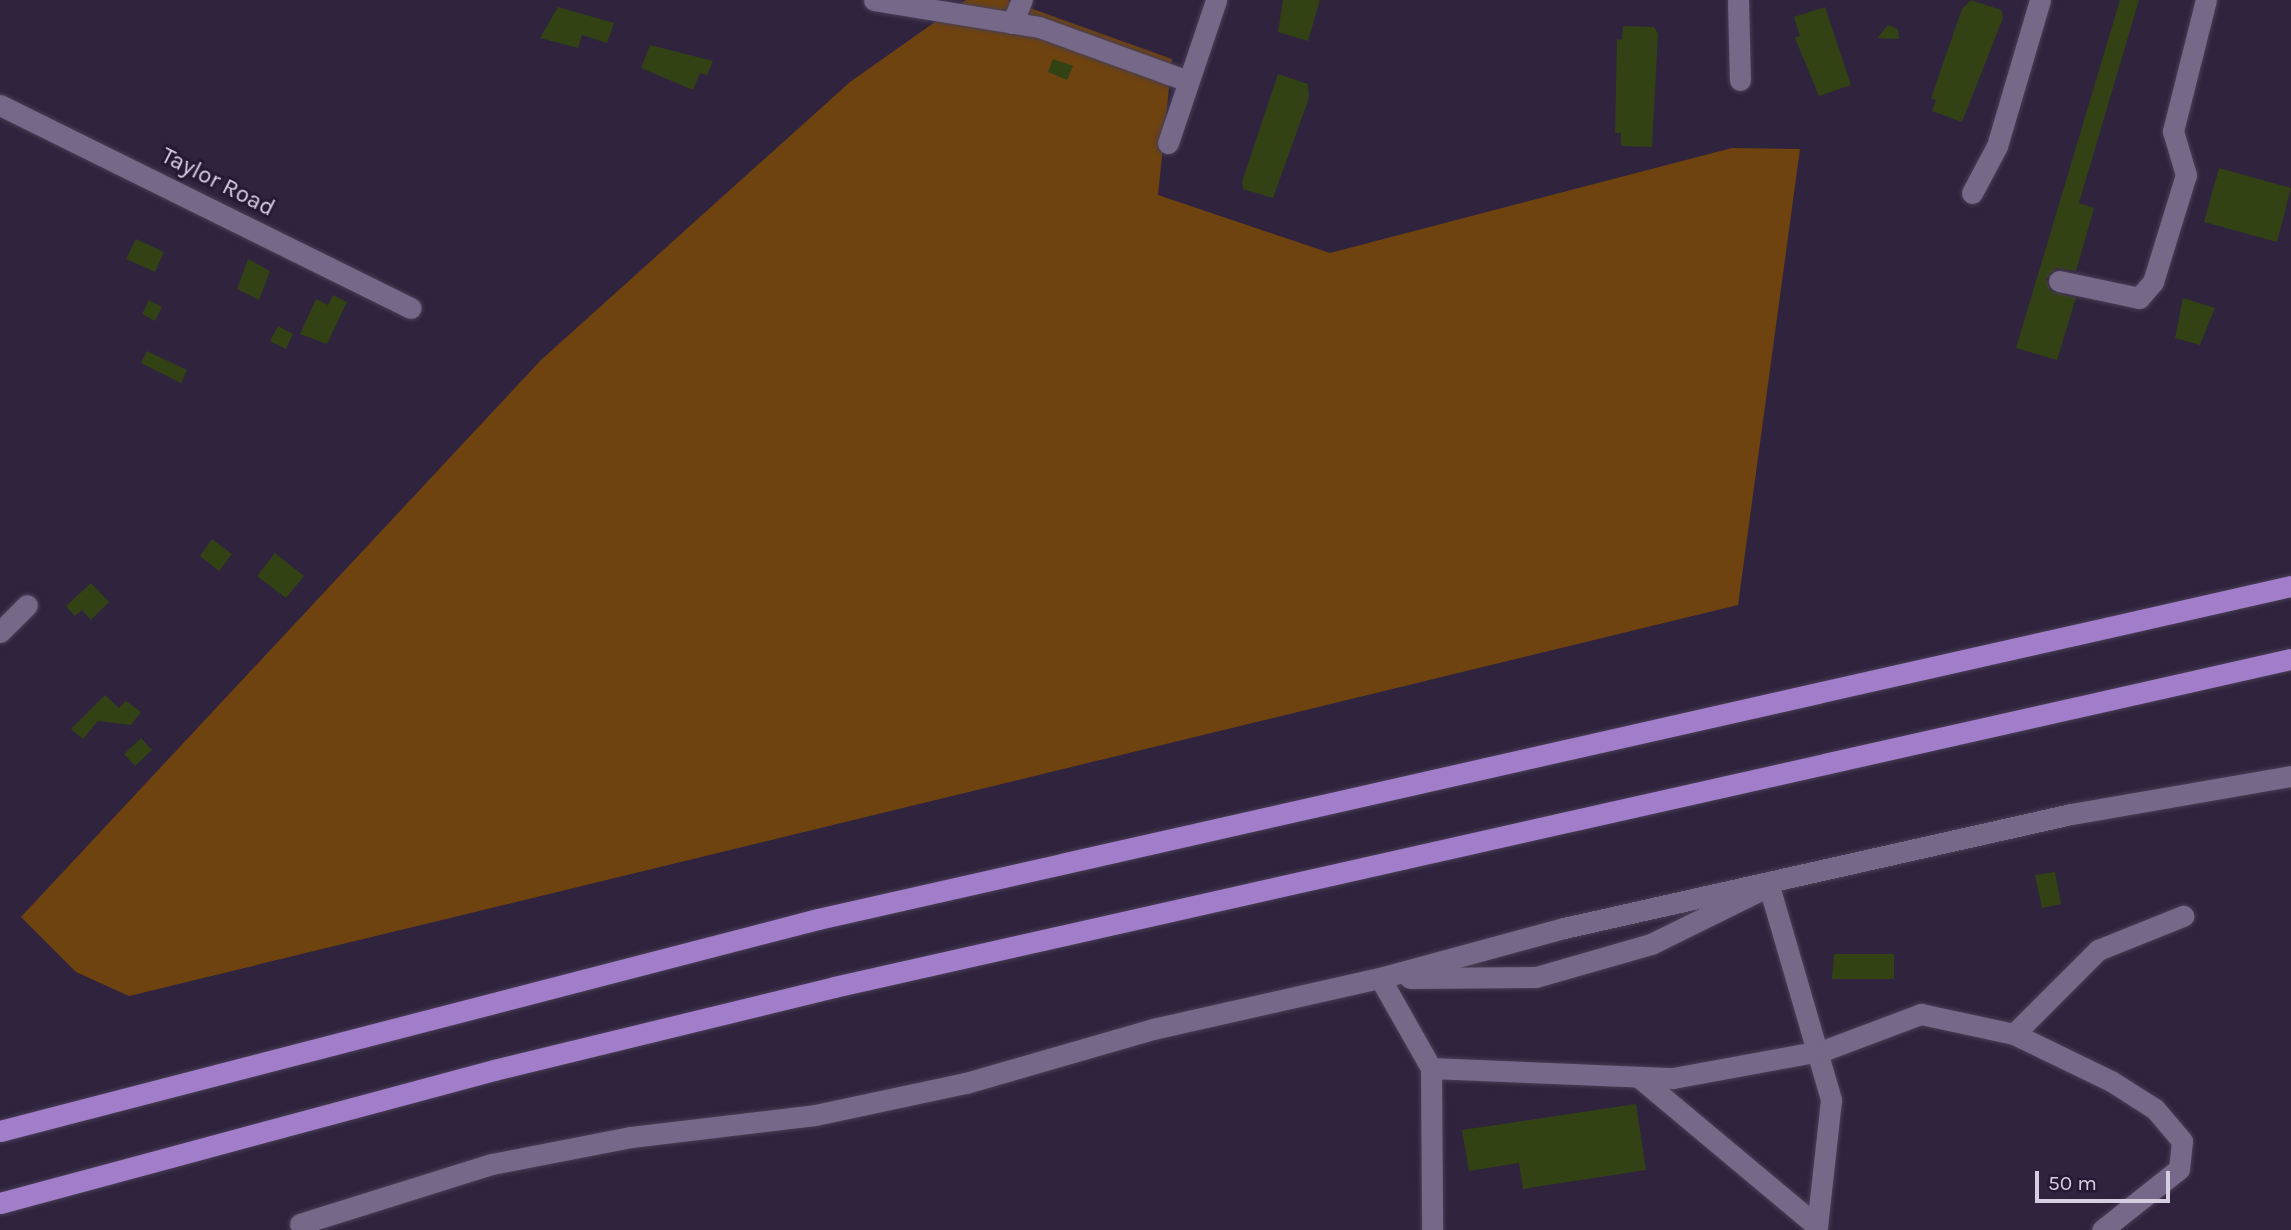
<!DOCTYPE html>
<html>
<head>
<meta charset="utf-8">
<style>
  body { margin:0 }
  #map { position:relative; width:2291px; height:1230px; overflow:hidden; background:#2f233e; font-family:Karla,sans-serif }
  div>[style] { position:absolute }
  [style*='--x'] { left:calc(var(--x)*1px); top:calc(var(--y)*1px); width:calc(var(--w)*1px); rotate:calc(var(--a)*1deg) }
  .green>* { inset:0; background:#6f430f }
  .building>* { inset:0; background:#334214 }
  .roads { filter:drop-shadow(0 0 2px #493e55) drop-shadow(0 0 2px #493e55) }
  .minor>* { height:21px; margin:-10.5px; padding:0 10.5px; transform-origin:10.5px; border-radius:10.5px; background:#766888 }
  .highway>* { height:21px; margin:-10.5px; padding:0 10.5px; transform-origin:10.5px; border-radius:10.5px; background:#a17dca }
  span { translate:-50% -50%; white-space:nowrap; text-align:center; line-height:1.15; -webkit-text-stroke:6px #261933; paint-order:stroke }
  .street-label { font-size:24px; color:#d5cee0 }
  .scale { position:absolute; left:2035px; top:1171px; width:135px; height:32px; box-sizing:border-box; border:4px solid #d5cee0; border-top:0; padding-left:9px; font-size:21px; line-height:24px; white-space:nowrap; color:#d5cee0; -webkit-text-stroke:5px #261933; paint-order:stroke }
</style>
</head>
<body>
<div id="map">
  <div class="green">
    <i style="clip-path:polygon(966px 0,1008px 0,1172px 59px,1158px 195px,1330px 253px,1732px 148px,1800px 149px,1738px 605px,129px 996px,76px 972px,21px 917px,541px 360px,850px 82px)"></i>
  </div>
  <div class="building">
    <i style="clip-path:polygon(1283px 0,1320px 0,1308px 41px,1278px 32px)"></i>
    <i style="clip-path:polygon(1971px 0,2001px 10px,2003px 18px,1962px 122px,1932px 111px,1936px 100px,1931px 98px,1962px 9px)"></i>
    <i style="clip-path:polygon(2120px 0,2139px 0,2079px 203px,2094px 208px,2076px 271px,2056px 268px,2046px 279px,2051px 291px,2076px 298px,2057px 360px,2016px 348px)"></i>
    <i style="clip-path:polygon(558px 7px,614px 23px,607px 43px,582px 35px,578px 48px,540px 38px)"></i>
    <i style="clip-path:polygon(1825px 7px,1851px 85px,1819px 96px,1795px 38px,1800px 36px,1794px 17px)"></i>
    <i style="clip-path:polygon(1888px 25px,1898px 29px,1899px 39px,1877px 38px)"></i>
    <i style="clip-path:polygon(1623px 26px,1654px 27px,1658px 34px,1652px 147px,1621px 146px,1621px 133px,1615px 133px,1617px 39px,1622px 40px)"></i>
    <i style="clip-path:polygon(650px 45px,713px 61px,707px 75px,700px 73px,693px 90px,641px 68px)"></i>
    <i style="clip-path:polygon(1053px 59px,1073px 66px,1067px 80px,1048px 72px)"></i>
    <i style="clip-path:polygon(1278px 74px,1308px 84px,1309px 98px,1273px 198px,1243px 189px,1242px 182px)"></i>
    <i style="clip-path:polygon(2219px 168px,2291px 188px,2277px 242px,2204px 222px)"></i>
    <i style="clip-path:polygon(136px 239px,164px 252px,155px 272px,126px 259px)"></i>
    <i style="clip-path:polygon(248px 259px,270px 271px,259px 300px,237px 289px)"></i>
    <i style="clip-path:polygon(333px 295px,347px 302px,327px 344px,300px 334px,316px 299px,328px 305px)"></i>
    <i style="clip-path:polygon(2183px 298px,2215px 308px,2200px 345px,2175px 338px)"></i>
    <i style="clip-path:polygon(149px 300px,162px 307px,155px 321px,142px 314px)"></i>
    <i style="clip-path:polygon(278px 326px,293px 334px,286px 349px,270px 341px)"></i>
    <i style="clip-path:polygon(147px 351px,187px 370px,181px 383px,141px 363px)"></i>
    <i style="clip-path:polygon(212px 539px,232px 554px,219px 571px,200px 556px)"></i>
    <i style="clip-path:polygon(275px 553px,304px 576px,286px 598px,257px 576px)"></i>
    <i style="clip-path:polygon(91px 583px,109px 602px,91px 620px,82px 610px,75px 616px,66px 606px)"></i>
    <i style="clip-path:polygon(105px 695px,119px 708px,126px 701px,141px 712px,131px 725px,98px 721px,83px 739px,71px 729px)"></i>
    <i style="clip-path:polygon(141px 738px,152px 750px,135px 766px,124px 754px)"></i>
    <i style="clip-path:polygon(2055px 872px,2061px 904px,2042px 908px,2035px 875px)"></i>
    <i style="clip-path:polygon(1834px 954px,1894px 954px,1894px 979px,1832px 979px)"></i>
    <i style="clip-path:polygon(1636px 1104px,1646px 1170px,1523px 1189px,1519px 1163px,1469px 1171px,1462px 1130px)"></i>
  </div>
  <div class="roads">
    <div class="minor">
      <i style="--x:874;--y:0;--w:167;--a:9.3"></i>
      <i style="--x:1039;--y:27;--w:158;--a:19.9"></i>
      <i style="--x:1738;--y:0;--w:80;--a:88.6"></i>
      <i style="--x:1012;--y:23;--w:25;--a:-67"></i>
      <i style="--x:0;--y:105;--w:458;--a:26.3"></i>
      <i style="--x:1168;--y:143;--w:151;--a:-71.4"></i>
      <i style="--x:1972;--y:193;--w:53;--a:-62"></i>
      <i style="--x:1997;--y:146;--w:152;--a:-73.6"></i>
      <i style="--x:2059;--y:281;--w:82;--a:12"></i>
      <i style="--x:2139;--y:298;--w:21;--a:-49"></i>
      <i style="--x:2153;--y:282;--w:112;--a:-72.9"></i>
      <i style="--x:2186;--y:175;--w:46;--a:-106.5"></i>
      <i style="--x:2173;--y:131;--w:135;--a:-75.9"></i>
      <i style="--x:0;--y:632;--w:38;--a:-45"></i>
      <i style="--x:1380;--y:978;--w:191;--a:-15.2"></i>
      <i style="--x:1564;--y:928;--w:520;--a:-12.67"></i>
      <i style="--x:2071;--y:814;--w:223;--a:-9.8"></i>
      <i style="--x:1410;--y:978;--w:126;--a:-0.5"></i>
      <i style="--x:1536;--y:977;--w:120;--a:-16"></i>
      <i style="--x:1651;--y:944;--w:131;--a:-26.2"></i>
      <i style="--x:1769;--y:886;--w:223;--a:73.8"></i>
      <i style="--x:1831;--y:1100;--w:127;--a:96.3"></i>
      <i style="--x:2014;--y:1034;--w:108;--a:25.9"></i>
      <i style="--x:2111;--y:1081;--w:52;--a:32.5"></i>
      <i style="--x:2155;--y:1109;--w:42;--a:49.8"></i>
      <i style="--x:2182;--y:1141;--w:28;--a:96"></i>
      <i style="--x:2179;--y:1169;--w:98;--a:141.6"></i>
      <i style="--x:1431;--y:1068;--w:162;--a:89.6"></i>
      <i style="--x:1641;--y:1079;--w:229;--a:39.9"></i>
      <i style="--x:300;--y:1224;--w:201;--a:-17.4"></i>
      <i style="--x:492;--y:1164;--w:142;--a:-11"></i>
      <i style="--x:631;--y:1137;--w:185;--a:-6.8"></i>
      <i style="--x:815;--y:1115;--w:154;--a:-12"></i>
      <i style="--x:966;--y:1083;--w:195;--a:-16.1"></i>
      <i style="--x:1153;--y:1029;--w:233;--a:-12.7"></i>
      <i style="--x:1380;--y:978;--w:103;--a:60.5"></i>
      <i style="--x:1431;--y:1068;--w:242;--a:2.4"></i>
      <i style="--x:1673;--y:1078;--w:155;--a:-10.4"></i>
      <i style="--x:1825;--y:1050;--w:103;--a:-20.6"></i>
      <i style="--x:1921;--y:1014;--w:95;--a:12.1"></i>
      <i style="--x:2014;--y:1034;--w:119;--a:-45"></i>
      <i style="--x:2098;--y:950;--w:92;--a:-21.8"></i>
    </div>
    <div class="highway">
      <i style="--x:0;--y:1131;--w:845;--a:-14.53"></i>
      <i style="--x:818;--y:919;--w:1510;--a:-12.74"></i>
      <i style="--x:0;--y:1203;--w:512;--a:-15.07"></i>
      <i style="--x:494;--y:1070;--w:350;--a:-13.7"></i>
      <i style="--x:834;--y:987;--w:1493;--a:-12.69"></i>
    </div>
  </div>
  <div class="street-label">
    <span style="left:218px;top:182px;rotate:27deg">Taylor Road</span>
  </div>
  <div class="scale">50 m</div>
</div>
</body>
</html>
